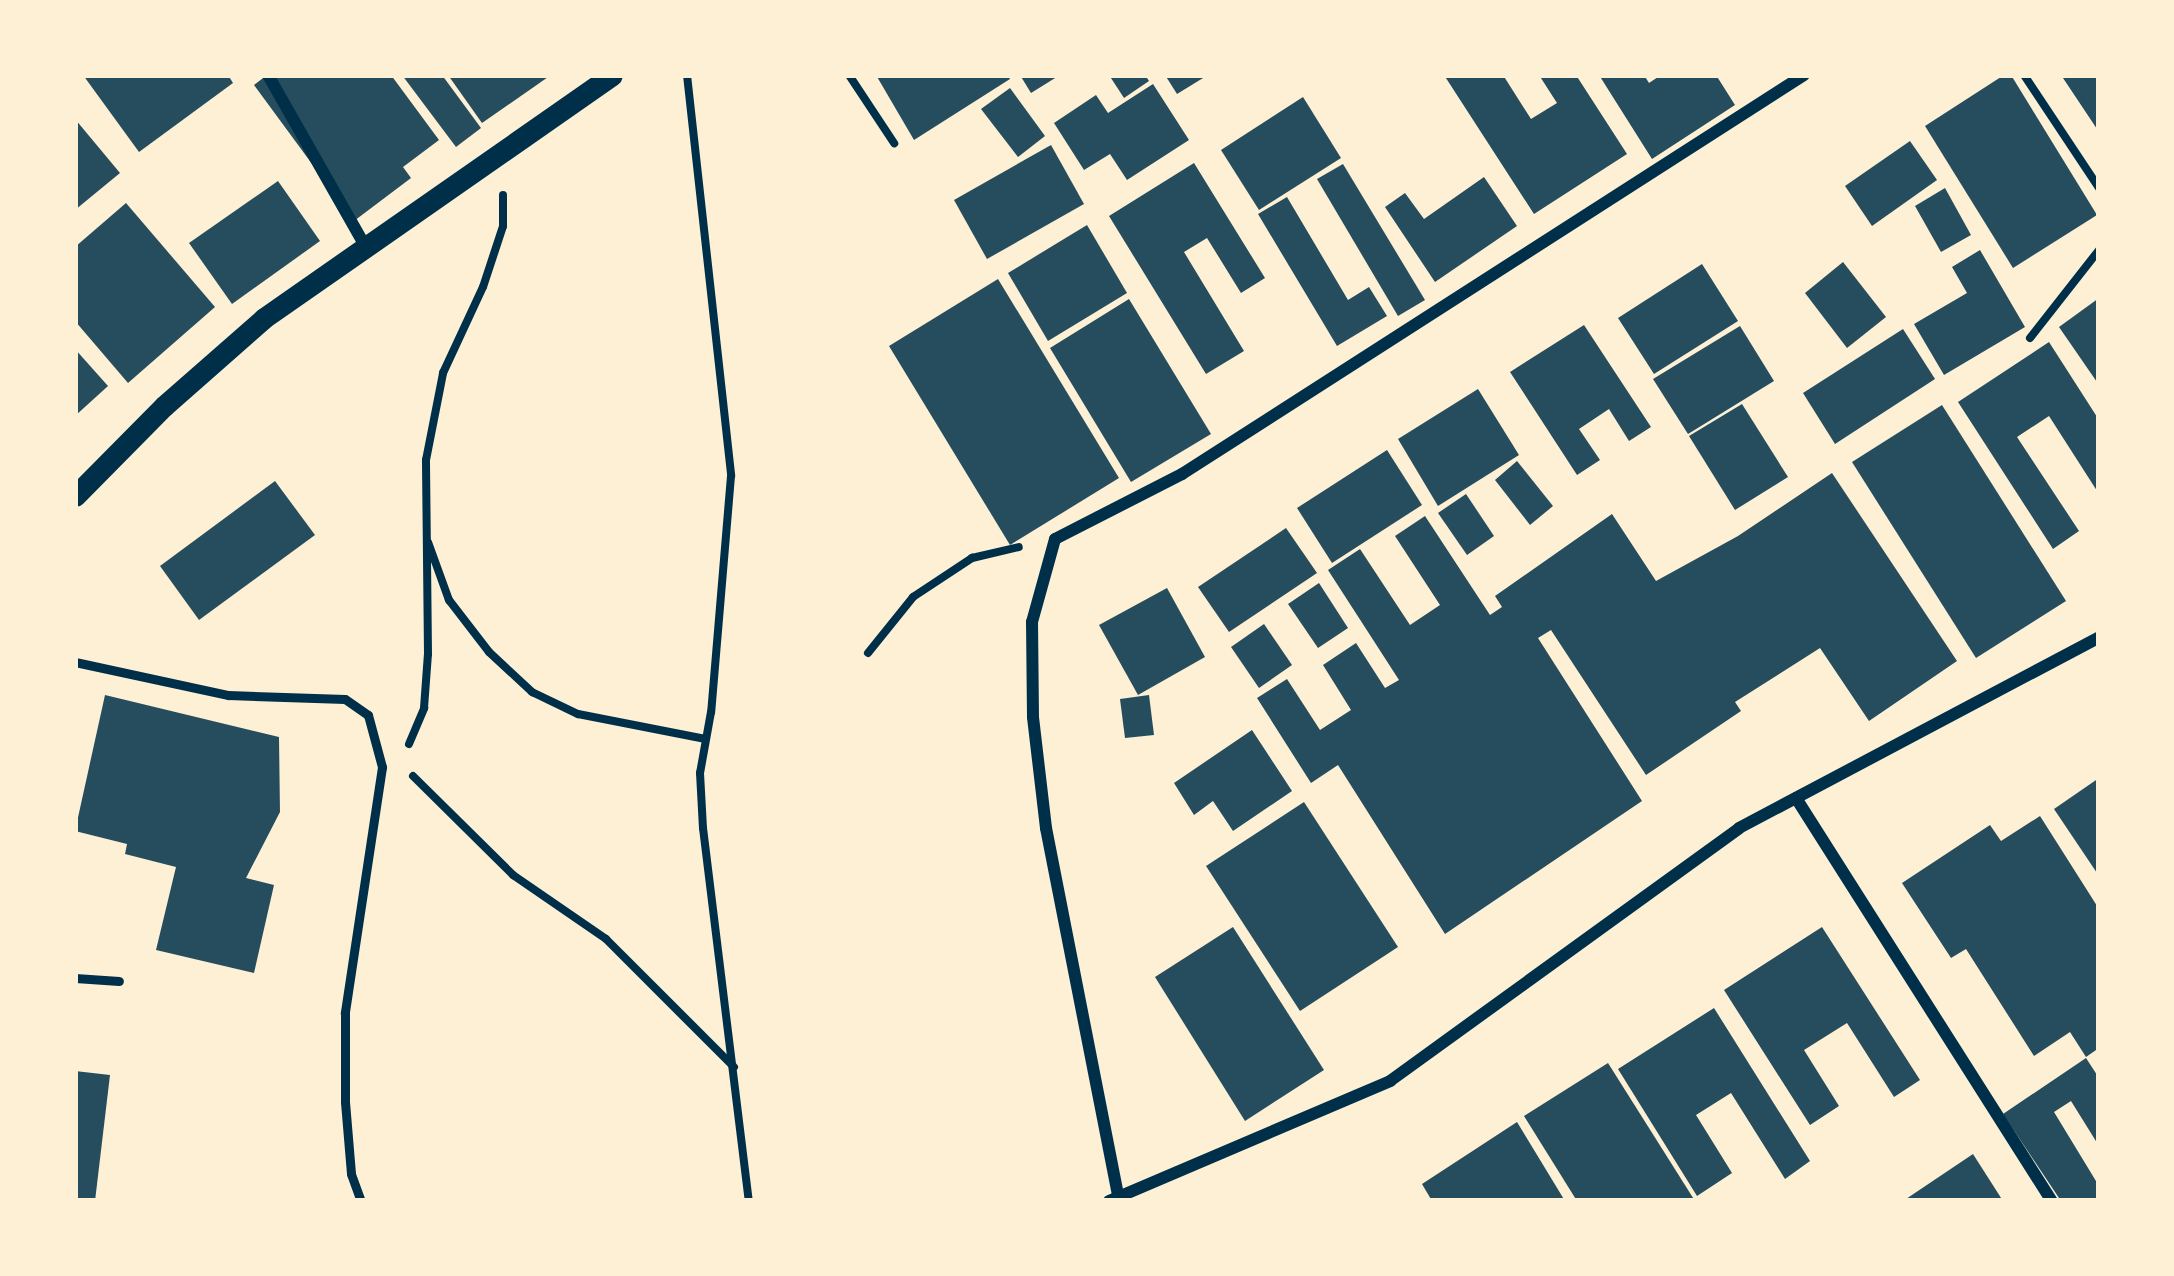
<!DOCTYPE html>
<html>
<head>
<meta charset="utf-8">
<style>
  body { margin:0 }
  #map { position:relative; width:2174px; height:1276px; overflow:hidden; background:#fdf0d5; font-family:Signika,sans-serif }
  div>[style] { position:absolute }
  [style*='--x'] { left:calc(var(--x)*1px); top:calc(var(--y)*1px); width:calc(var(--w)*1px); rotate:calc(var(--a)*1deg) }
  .building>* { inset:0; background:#264d5e }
  .path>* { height:8px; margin:-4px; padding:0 4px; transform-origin:4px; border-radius:4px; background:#003049 }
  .service>* { height:9px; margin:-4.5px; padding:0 4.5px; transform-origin:4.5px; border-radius:4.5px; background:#003049 }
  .minor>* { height:12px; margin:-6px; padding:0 6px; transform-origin:6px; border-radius:6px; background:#003049 }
  .tertiary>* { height:21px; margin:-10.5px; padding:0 10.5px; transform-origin:10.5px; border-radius:10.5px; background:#003049 }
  span { translate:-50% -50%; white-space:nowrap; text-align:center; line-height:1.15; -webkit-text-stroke:9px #fdf0d5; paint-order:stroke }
  .frame { position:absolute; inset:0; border:78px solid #fdf0d5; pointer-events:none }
</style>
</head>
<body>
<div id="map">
  <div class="building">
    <i style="clip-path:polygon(83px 75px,228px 75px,233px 83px,139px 152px)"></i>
    <i style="clip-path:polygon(267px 75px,391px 75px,439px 140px,403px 167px,411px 178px,354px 221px,254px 85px)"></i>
    <i style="clip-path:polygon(402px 75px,442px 75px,481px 128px,456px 147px)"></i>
    <i style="clip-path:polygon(448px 75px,551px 75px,482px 123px)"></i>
    <i style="clip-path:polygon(876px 75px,1008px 75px,1010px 79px,914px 140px)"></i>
    <i style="clip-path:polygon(1020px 75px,1060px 75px,1031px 93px)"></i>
    <i style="clip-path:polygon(1109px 75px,1145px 75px,1149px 81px,1124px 98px)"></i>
    <i style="clip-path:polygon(1165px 75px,1208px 75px,1177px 94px)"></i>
    <i style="clip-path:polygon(1444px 75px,1503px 75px,1531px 119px,1557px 103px,1539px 75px,1576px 75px,1627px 154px,1534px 214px)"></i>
    <i style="clip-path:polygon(1599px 75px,1644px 75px,1649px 83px,1661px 75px,1716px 75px,1735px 105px,1652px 159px)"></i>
    <i style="clip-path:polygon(2004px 75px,2011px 75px,2097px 215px,2013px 268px,1925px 126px)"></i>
    <i style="clip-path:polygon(2061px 75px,2099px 75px,2099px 132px)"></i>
    <i style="clip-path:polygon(1153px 84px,1189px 140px,1127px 180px,1110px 154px,1084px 170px,1054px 123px,1096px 95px,1108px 113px)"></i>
    <i style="clip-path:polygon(1010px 88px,1045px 136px,1018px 157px,981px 109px)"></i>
    <i style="clip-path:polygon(1303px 97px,1341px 158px,1259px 210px,1221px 150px)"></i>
    <i style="clip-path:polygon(75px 119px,120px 173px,75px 210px)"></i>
    <i style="clip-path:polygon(1910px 141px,1937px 180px,1872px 226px,1845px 186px)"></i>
    <i style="clip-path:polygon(1051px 145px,1084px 204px,987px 259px,954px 200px)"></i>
    <i style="clip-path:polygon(1194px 163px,1265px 278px,1241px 293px,1207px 238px,1184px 252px,1244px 351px,1206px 374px,1109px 216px)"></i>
    <i style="clip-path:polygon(1343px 164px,1425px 300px,1398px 316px,1317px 179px)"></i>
    <i style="clip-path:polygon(1484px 177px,1517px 226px,1435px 282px,1385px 207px,1405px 193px,1424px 219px)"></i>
    <i style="clip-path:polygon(278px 181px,320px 241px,232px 304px,189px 243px)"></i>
    <i style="clip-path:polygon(1945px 188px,1971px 235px,1941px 252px,1915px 206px)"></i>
    <i style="clip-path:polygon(1287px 197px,1348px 300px,1369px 287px,1387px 316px,1337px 346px,1258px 214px)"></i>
    <i style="clip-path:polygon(126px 203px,215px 307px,128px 383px,75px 321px,75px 247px)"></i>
    <i style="clip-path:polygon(1087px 225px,1127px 293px,1048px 341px,1008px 273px)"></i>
    <i style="clip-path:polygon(1980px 250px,2025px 327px,1944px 375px,1914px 324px,1967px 293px,1952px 267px)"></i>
    <i style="clip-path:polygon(1843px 262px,1886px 317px,1847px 348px,1805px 293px)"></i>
    <i style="clip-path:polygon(1702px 264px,1738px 321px,1654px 374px,1618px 318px)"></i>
    <i style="clip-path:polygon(998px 279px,1119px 478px,1010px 545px,889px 346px)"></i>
    <i style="clip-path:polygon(2099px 298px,2099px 385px,2059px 327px)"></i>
    <i style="clip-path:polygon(1129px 299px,1211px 434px,1131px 482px,1050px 348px)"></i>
    <i style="clip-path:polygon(1584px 325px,1651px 427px,1629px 441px,1609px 409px,1579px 429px,1600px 460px,1577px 475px,1510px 372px)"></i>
    <i style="clip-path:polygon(1740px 326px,1774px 381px,1688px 434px,1653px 379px)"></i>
    <i style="clip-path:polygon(1903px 329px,1935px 379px,1835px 444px,1803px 393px)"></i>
    <i style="clip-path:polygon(2049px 342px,2099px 420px,2099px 494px,2049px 416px,2017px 437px,2079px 531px,2053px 549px,1958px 402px)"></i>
    <i style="clip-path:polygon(75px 349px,108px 386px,75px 416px)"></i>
    <i style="clip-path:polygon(1478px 389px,1519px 455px,1438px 506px,1398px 439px)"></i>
    <i style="clip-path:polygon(1742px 404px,1788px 477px,1735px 510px,1689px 436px)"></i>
    <i style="clip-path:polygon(1942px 405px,2066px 601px,1976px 658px,1852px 462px)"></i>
    <i style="clip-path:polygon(1387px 450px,1422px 505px,1332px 563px,1297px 508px)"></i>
    <i style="clip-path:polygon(1517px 461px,1553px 506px,1530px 525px,1495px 480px)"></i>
    <i style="clip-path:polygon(1832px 473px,1957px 661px,1869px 721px,1820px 648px,1735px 702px,1741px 711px,1646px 775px,1551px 630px,1538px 638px,1642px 801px,1445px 934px,1338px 765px,1311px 783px,1257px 698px,1287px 679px,1320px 730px,1351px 710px,1323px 665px,1356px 643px,1385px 688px,1399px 680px,1328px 570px,1360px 549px,1410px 625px,1440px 605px,1395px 536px,1425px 516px,1490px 615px,1502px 607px,1495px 596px,1612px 514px,1656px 581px,1738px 536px)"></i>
    <i style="clip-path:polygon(275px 481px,315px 535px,199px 620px,160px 566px)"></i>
    <i style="clip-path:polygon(1466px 494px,1494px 536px,1467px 555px,1438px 513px)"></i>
    <i style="clip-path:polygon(1286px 528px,1317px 573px,1229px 632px,1198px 587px)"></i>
    <i style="clip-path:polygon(1319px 583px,1348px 628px,1318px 648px,1288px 604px)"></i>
    <i style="clip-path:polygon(1167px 588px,1205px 657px,1138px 695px,1099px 625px)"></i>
    <i style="clip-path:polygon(1264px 624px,1292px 665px,1259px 688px,1231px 647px)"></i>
    <i style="clip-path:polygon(105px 695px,279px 737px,280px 812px,246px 878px,274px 885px,254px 973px,156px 950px,176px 867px,125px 854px,127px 844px,75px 831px)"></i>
    <i style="clip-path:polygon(1149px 695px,1154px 735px,1125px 738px,1120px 699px)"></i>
    <i style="clip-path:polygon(1252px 730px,1292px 791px,1233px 831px,1213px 801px,1194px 815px,1174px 783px)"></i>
    <i style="clip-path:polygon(2099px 778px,2099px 876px,2054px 809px)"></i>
    <i style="clip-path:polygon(1304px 802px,1398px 947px,1300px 1011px,1206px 866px)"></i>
    <i style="clip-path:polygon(2040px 816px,2099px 909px,2099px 1048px,2086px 1057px,2070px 1032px,2034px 1056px,1966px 949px,1951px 958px,1902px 883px,1990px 825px,2001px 841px)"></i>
    <i style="clip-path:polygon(1233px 927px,1324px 1070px,1245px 1121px,1155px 977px)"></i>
    <i style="clip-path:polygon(1822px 927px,1920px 1080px,1894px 1097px,1847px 1023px,1804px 1050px,1839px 1106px,1810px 1125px,1724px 990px)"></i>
    <i style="clip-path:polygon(1714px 1008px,1810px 1161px,1785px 1179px,1731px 1093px,1696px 1115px,1732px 1173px,1697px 1196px,1618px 1069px)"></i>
    <i style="clip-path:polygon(2086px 1058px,2099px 1078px,2099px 1146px,2071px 1101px,2054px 1112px,2099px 1186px,2099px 1201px,2061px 1201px,2003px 1114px)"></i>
    <i style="clip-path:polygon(1608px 1063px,1695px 1201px,1577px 1201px,1524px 1116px)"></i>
    <i style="clip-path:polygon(75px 1071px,110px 1075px,95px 1201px,75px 1201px)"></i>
    <i style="clip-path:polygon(1517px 1122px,1565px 1201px,1432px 1201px,1422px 1184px)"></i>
    <i style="clip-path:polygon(1973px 1154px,2003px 1201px,1903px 1201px)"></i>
  </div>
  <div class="path">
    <i style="--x:687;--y:75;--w:403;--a:83.7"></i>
    <i style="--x:731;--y:476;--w:237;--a:94.8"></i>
    <i style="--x:711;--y:712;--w:62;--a:100.2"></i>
    <i style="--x:700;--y:773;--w:55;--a:86.9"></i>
    <i style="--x:703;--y:828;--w:376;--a:83"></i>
    <i style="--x:849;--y:75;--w:82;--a:56.5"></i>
    <i style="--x:2024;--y:75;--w:136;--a:56.4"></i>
    <i style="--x:2030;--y:338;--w:112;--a:-51.9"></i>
    <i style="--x:428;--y:542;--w:62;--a:70.1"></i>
    <i style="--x:449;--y:600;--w:66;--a:52.4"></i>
    <i style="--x:489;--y:652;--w:59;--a:42.9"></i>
    <i style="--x:532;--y:692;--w:51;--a:25.6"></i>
    <i style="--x:578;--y:714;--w:130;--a:11.1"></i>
    <i style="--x:868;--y:653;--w:72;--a:-51.2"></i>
    <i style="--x:913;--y:597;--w:71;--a:-33.5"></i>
    <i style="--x:972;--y:558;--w:48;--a:-13.2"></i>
    <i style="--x:409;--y:744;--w:39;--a:-67"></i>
    <i style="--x:424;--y:708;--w:54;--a:-85.8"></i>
    <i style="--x:428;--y:654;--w:194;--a:-90.6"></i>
    <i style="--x:426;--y:460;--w:89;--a:-78.9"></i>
    <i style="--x:443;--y:373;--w:95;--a:-65.1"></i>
    <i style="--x:483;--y:287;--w:64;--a:-71.8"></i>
    <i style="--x:503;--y:226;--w:31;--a:-90"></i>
    <i style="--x:413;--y:776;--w:141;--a:44.7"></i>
    <i style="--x:513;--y:875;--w:113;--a:34.5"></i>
    <i style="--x:606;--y:939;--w:181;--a:45"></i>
  </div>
  <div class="service">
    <i style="--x:75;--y:662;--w:157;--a:12.2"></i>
    <i style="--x:228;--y:695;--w:117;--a:2"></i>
    <i style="--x:345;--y:699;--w:28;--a:35"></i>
    <i style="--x:368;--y:715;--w:54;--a:74.9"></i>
    <i style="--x:382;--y:767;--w:249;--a:98.6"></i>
    <i style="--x:345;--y:1013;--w:89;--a:90"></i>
    <i style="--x:345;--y:1102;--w:72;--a:85.2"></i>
    <i style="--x:351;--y:1174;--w:29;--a:70"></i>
    <i style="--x:75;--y:978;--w:44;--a:3.9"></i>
  </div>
  <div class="minor">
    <i style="--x:268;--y:75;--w:197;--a:60.4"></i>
    <i style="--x:1796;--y:798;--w:477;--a:57.6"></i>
    <i style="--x:1118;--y:1195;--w:374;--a:-101.1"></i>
    <i style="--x:1046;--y:828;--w:112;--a:-96.7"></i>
    <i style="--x:1033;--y:717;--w:95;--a:-90.6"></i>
    <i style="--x:1032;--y:622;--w:86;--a:-74.5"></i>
    <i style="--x:1055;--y:539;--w:143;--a:-27.1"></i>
    <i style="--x:1182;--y:474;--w:739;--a:-32.68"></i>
    <i style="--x:1109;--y:1201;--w:306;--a:-23.1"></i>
    <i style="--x:1390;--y:1081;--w:431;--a:-35.9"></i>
    <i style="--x:1739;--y:828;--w:408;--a:-27.9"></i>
  </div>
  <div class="tertiary">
    <i style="--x:75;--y:496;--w:127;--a:-45.3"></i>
    <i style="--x:164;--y:406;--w:133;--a:-41.3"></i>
    <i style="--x:264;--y:318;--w:424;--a:-34.9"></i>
  </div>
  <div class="frame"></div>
</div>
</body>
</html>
